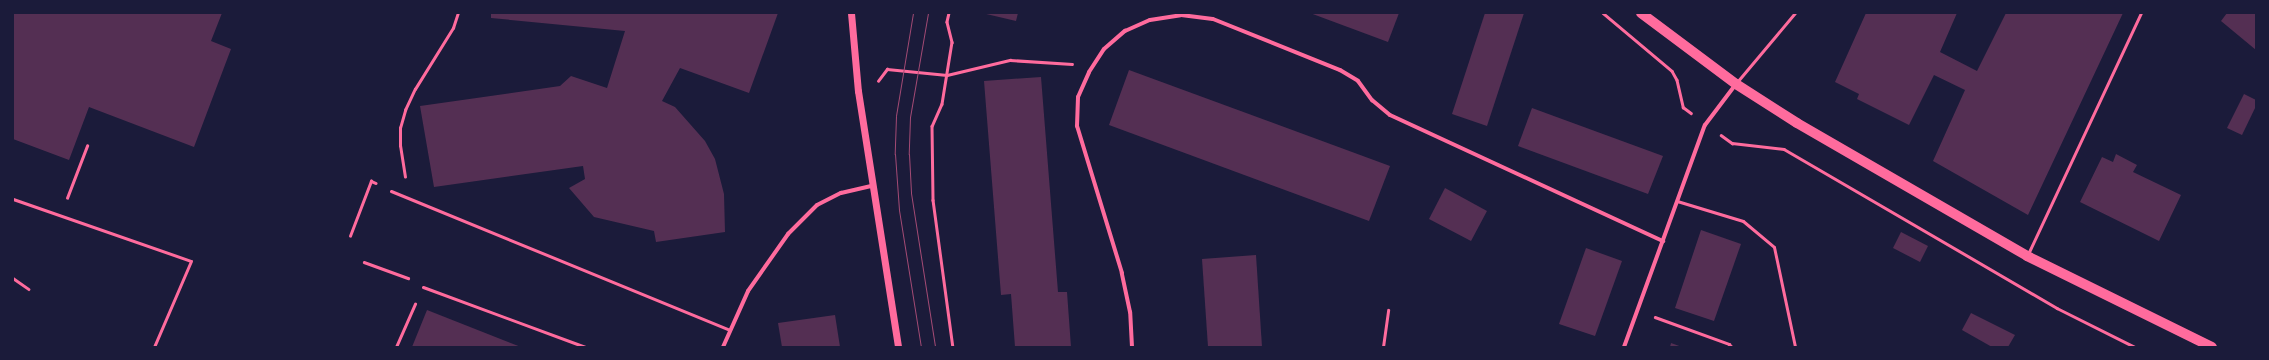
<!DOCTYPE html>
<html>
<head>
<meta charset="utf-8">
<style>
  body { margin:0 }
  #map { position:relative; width:2269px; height:360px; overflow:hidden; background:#1b1b3a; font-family:Montserrat,sans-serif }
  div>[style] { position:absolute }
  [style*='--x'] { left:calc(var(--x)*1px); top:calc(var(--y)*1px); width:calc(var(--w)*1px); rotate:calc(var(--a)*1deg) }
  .building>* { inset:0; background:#542f53 }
  .path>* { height:2.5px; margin:-1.25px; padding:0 1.25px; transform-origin:1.25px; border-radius:1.25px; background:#ff6b9d }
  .service>* { height:3px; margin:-1.5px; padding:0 1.5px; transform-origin:1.5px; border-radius:1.5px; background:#ff6b9d }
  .minor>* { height:4px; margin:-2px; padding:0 2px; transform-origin:2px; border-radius:2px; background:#ff6b9d }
  .tertiary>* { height:7px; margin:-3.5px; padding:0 3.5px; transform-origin:3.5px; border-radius:3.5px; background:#ff6b9d }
  .primary>* { height:10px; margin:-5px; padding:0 5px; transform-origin:5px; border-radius:5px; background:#ff6b9d }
  .tram>* { height:1px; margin:-0.5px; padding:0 0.5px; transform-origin:0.5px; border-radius:0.5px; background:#a44b75 }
  span { translate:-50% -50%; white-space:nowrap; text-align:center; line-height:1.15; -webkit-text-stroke:3px #1b1b3a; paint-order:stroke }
  .frame { position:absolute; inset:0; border:14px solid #1b1b3a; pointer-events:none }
</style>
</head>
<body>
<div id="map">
  <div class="building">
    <i style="clip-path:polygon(13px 13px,222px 13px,211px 41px,231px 49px,194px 147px,89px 107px,69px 160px,13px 139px)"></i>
    <i style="clip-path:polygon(491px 13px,778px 13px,749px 93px,680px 68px,662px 101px,675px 107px,705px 141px,715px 159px,724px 194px,725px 232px,656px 242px,654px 231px,594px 217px,569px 188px,585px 179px,583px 166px,434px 187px,420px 106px,560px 86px,571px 76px,607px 88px,625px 31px,491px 18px)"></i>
    <i style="clip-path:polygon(982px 13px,1018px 13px,1016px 21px)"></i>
    <i style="clip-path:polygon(1310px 13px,1399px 13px,1388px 42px)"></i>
    <i style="clip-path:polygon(1485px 13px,1524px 13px,1487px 126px,1452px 114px)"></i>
    <i style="clip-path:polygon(1866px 13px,1957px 13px,1940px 52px,1977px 71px,2006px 13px,2123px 13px,2028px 215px,1933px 161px,1965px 90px,1934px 75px,1909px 125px,1857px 99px,1859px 94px,1835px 82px)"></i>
    <i style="clip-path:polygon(2227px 13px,2256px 13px,2256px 50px,2221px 21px)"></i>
    <i style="clip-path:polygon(1129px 70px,1390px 166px,1369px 221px,1109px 125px)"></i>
    <i style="clip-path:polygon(1041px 77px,1058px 292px,1067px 292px,1071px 347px,1015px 347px,1011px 294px,1001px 295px,984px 81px)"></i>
    <i style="clip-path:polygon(2244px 94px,2256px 100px,2256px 106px,2242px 135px,2227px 128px)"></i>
    <i style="clip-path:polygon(1532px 108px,1663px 156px,1648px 194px,1518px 146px)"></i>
    <i style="clip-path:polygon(2116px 154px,2137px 165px,2133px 172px,2181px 195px,2159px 241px,2080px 202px,2102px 157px,2113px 162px)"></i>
    <i style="clip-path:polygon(1445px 188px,1487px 211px,1471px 241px,1429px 219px)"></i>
    <i style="clip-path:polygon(1701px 230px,1741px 244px,1714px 321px,1675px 308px)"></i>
    <i style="clip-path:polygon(1901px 232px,1928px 246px,1920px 262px,1893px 248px)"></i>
    <i style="clip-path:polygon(1586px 248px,1622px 261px,1595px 336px,1559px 324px)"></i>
    <i style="clip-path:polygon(1256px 255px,1262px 347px,1208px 347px,1202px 259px)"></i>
    <i style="clip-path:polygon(427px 310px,521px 347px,412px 347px)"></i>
    <i style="clip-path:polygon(1971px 313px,2015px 335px,2008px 347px,1992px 347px,1962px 330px)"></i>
    <i style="clip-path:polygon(835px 315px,840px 347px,782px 347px,778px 323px)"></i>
    <i style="clip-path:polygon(1671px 343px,1682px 347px,1670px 347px)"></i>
  </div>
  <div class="path">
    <i style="--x:949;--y:13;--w:9;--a:103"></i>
    <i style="--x:947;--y:22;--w:21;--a:76"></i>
    <i style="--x:952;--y:42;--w:63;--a:99.2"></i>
    <i style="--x:942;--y:104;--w:24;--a:114"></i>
    <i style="--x:932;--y:126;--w:74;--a:89.2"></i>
    <i style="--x:933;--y:200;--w:148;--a:82.3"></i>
    <i style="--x:1603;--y:13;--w:90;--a:40"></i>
    <i style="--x:1672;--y:71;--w:10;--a:61"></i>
    <i style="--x:1677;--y:80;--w:28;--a:77"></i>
    <i style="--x:1683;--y:107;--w:10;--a:37"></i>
    <i style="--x:878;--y:81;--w:15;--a:-53"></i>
    <i style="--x:887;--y:69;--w:60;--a:5.7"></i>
    <i style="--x:947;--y:75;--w:65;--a:-13.4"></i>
    <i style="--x:1010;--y:60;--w:62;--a:3.7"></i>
    <i style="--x:1721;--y:135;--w:14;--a:36"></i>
    <i style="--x:1732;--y:143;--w:52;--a:6.6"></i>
    <i style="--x:1784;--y:149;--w:316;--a:30.2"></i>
    <i style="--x:2057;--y:308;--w:87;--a:26.6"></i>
    <i style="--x:405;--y:177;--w:31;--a:-99"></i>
    <i style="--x:400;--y:146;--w:18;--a:-90"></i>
    <i style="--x:400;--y:128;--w:19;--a:-74"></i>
    <i style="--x:405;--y:110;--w:23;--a:-65"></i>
    <i style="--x:415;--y:89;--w:72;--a:-58.1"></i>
    <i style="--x:453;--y:28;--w:16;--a:-72"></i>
    <i style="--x:67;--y:198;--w:56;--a:-69"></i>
    <i style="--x:350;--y:236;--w:59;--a:-69.1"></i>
    <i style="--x:371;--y:181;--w:5;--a:22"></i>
    <i style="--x:364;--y:262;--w:47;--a:20"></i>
    <i style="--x:13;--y:278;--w:19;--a:35"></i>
    <i style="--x:1655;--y:317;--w:79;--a:20"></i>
    <i style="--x:1729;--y:344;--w:4;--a:45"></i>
    <i style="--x:396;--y:347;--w:47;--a:-66.2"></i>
    <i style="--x:1383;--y:347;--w:37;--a:-82"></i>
  </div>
  <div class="service">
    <i style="--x:1737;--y:82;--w:90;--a:-50"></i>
    <i style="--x:391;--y:191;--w:366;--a:22.3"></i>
    <i style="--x:13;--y:199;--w:188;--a:19.2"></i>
    <i style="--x:191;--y:261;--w:94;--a:113.3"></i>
    <i style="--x:1677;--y:201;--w:69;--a:16.9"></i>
    <i style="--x:1743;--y:221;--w:40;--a:40"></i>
    <i style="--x:1774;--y:247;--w:102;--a:78.1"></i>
    <i style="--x:2028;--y:254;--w:266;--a:-64.9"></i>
    <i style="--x:423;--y:287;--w:173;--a:20.3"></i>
  </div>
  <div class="minor">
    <i style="--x:723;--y:347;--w:61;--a:-65.9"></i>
    <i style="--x:748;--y:291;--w:70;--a:-54.9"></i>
    <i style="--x:788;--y:234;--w:41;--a:-45"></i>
    <i style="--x:817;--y:205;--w:27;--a:-27"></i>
    <i style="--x:841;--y:193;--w:32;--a:-13"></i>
    <i style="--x:1132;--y:347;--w:35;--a:-93"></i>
    <i style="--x:1130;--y:312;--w:40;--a:-102"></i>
    <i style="--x:1122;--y:273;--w:154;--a:-107"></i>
    <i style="--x:1077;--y:126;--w:29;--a:-88"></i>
    <i style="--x:1078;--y:97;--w:27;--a:-66"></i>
    <i style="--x:1089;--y:72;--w:27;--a:-57"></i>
    <i style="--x:1104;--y:49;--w:28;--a:-41"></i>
    <i style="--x:1125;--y:31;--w:27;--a:-24"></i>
    <i style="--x:1150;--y:20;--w:31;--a:-9"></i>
    <i style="--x:1181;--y:15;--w:32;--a:7"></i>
    <i style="--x:1213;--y:19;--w:137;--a:21.9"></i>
    <i style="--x:1340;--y:70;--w:21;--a:31"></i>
    <i style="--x:1358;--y:81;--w:24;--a:54"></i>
    <i style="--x:1372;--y:100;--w:23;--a:40"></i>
    <i style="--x:1390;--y:115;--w:301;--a:24.8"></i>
    <i style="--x:1624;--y:347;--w:236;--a:-70"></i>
    <i style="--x:1705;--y:125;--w:51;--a:-52.9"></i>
  </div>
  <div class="tertiary">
    <i style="--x:851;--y:13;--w:78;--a:84.9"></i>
    <i style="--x:858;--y:91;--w:259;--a:81.1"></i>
  </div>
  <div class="primary">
    <i style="--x:1641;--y:13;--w:119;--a:36.8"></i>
    <i style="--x:1736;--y:84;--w:72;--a:32.6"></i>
    <i style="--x:1797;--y:123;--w:266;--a:30"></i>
    <i style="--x:2027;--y:256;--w:206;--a:26.2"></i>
  </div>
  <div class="tram">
    <i style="--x:913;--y:13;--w:104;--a:99.4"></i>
    <i style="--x:896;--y:116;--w:38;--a:92"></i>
    <i style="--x:895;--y:154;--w:56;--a:85.9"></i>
    <i style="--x:899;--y:210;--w:139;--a:80.9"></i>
    <i style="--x:928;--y:13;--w:106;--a:99.8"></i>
    <i style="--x:910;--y:117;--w:37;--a:92"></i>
    <i style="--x:909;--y:154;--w:39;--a:87"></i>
    <i style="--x:911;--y:193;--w:156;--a:81.1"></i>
  </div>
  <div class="frame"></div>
</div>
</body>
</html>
